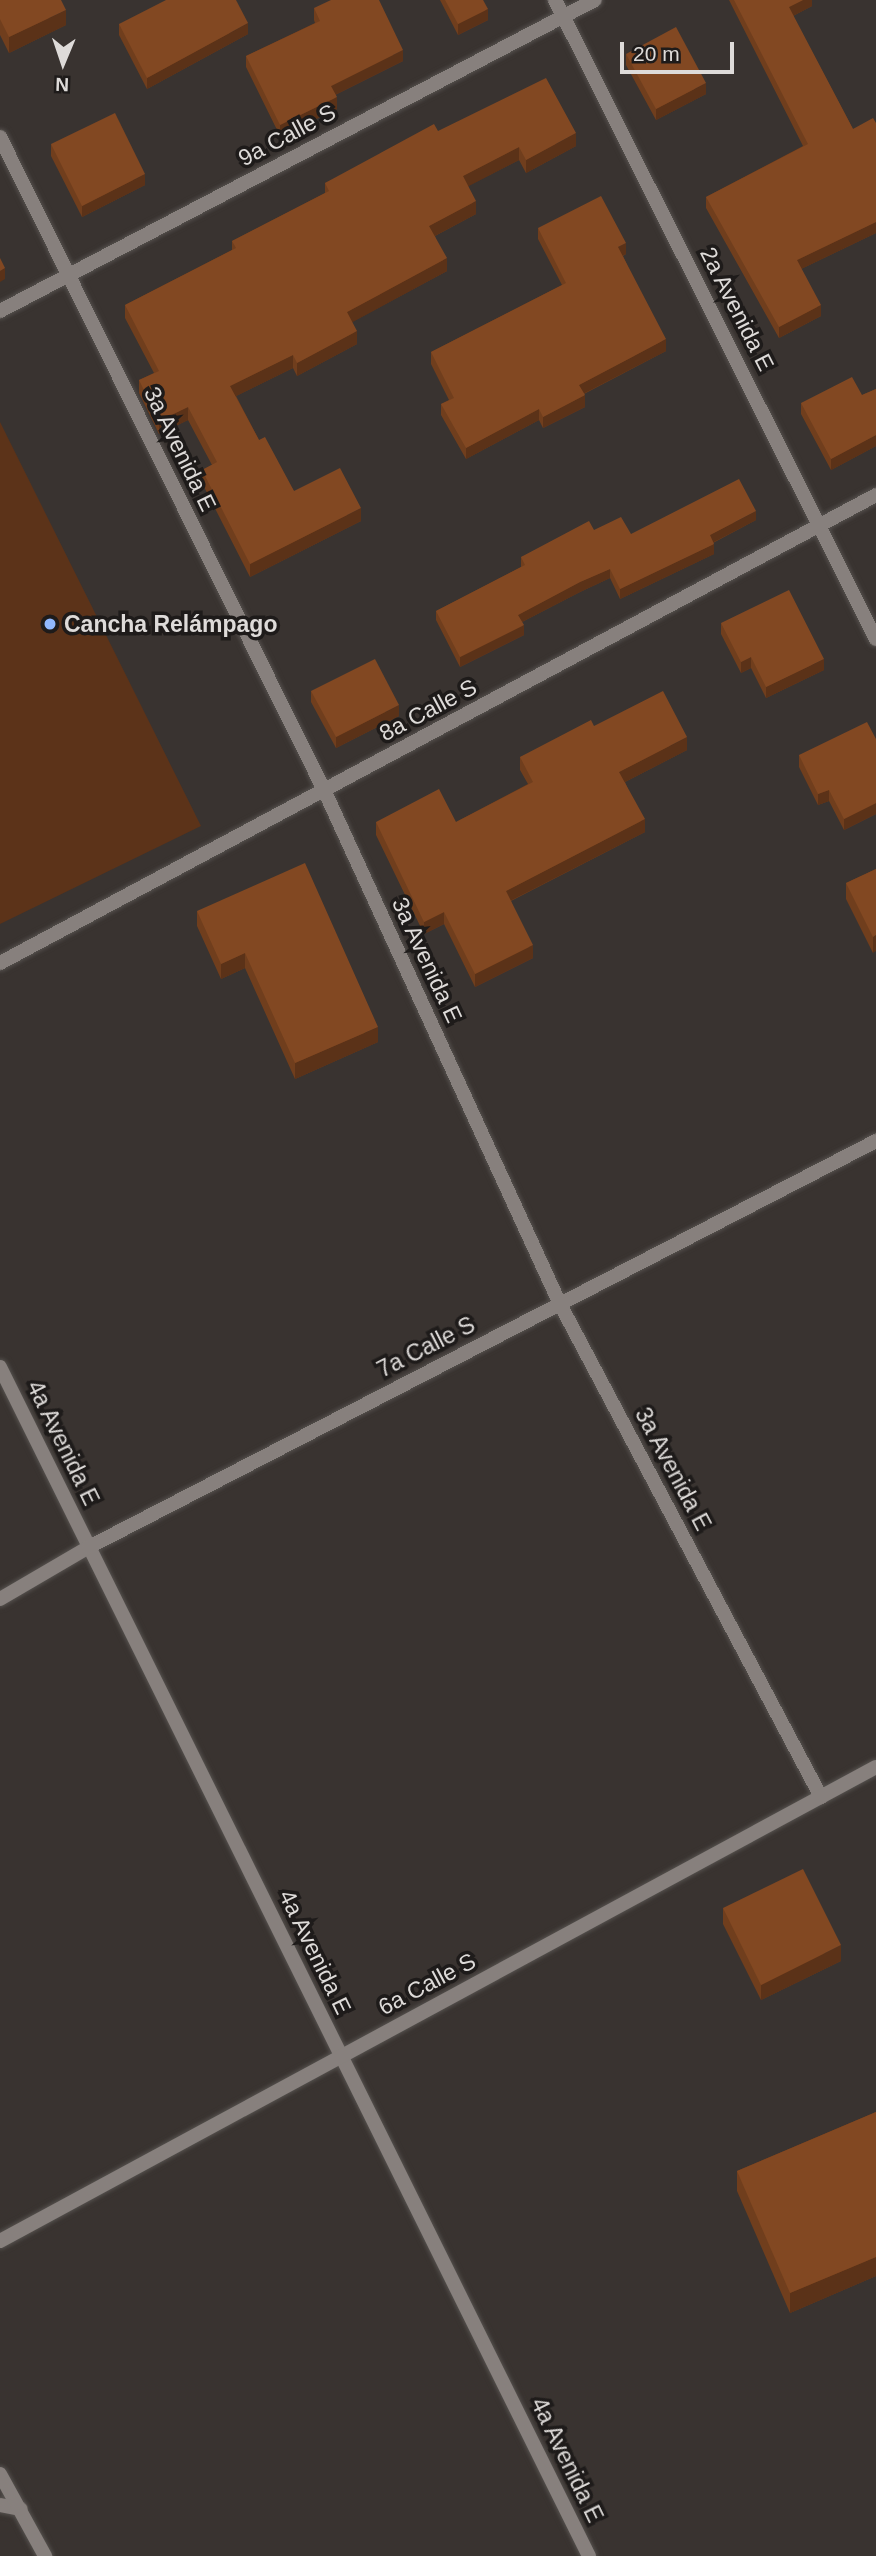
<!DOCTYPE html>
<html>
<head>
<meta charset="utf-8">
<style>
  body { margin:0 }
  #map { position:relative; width:876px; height:2556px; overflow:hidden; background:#393330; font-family:Helvetica,sans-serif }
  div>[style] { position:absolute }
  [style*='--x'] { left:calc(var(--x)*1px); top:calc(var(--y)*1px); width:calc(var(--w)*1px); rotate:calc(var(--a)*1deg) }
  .green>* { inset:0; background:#5c3319 }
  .roads { filter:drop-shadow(0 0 2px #55514e) drop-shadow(0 0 2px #55514e) }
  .service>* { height:14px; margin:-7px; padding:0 7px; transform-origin:7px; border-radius:7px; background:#87807d }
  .minor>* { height:14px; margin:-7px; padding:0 7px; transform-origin:7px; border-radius:7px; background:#87807d }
  .wall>* { inset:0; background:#703e1d }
  .shaded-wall>* { inset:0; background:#5b3218 }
  .building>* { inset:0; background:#824822 }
  .dots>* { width:19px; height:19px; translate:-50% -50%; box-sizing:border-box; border:4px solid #1e1b1a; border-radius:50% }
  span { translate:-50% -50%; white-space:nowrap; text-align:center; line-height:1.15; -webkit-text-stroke:7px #1e1b1a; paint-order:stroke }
  .street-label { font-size:23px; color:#dedbd9 }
  .poi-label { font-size:23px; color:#dedbd9; font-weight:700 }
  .left { translate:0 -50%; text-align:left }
  .north { position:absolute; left:28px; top:28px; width:70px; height:70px; -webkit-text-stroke:5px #1e1b1a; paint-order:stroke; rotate:182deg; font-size:19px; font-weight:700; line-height:28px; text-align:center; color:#dedbd9 }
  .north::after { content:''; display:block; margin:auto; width:24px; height:32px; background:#dedbd9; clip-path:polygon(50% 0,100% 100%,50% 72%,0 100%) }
  .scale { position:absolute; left:620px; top:42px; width:114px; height:32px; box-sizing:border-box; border:4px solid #dedbd9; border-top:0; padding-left:9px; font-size:21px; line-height:24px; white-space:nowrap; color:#dedbd9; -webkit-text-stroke:5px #1e1b1a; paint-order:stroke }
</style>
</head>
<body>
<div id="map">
  <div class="green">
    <i style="clip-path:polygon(0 422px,201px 826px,0 924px)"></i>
  </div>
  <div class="roads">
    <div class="service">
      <i style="--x:0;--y:2505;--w:21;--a:11"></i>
    </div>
    <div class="minor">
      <i style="--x:555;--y:0;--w:715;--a:63.33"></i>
      <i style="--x:0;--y:137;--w:731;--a:63.61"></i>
      <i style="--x:325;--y:792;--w:563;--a:65.35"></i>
      <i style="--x:560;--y:1304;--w:558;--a:62.1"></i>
      <i style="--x:0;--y:311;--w:671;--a:-27.6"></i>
      <i style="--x:0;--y:963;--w:993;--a:-28.11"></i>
      <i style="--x:0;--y:1367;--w:1327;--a:63.65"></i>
      <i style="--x:0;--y:1599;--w:103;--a:-30.3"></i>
      <i style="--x:89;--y:1547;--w:886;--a:-27.29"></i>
      <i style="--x:0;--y:2241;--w:996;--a:-28.42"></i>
      <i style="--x:0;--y:2474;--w:94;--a:61.2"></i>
    </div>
  </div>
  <div class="wall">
    <i style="clip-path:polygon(0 0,66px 25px,9px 53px,0 35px)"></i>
    <i style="clip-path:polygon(440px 0,483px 0,488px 20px,458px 35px)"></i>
    <i style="clip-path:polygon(729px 0,812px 0,812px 6px,793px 16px,853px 129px,876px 123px,876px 233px,801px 269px,821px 316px,779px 338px,706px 208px,706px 197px,803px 146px)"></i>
    <i style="clip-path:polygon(314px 8px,403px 61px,335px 95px,337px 109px,280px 136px,246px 67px,246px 56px,315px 23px,314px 20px)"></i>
    <i style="clip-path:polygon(119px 24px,248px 34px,147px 89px,119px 35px)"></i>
    <i style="clip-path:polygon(626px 54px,706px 94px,656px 120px,626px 65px)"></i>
    <i style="clip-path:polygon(438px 131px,576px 146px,526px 173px,519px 160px,468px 186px,476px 214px,435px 236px,447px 271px,352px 322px,357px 344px,297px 376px,293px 368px,236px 396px,259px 440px,294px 491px,361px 521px,250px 577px,202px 483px,202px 470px,212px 465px,188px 420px,159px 434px,139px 393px,139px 380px,154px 373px,125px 318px,125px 305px,232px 250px,232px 241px,325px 193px,325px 183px)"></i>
    <i style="clip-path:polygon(51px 144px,145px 185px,82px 217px,51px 156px)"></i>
    <i style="clip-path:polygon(538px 228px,626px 254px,623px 256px,666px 351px,584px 394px,585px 407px,543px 428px,539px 420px,466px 459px,441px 415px,441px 404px,449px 400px,431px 364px,431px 352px,562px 285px,538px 239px)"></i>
    <i style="clip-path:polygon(876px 389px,876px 446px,831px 470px,801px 414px,801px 403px,862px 395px)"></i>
    <i style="clip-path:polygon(756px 520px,713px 543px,714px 554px,620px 599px,610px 578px,580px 592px,522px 622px,524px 635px,460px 667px,436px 620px,436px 611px,521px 567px,521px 557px,594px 530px,631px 534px)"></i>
    <i style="clip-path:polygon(721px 623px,824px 670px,766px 698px,751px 668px,741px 673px,721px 634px)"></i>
    <i style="clip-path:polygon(311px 691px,399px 716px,336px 748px,311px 702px)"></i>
    <i style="clip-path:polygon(594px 726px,687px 750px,625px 782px,645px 832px,511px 901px,533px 958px,475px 987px,444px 924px,424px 934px,376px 835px,376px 822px,456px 822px,528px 784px,520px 770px,520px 757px)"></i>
    <i style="clip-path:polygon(876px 739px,876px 814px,844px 830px,829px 801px,818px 805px,799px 767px,799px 755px)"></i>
    <i style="clip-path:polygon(876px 869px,873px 953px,846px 899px,846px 883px)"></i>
    <i style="clip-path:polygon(197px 911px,378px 1042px,295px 1079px,245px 968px,221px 979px,197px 926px)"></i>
    <i style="clip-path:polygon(723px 1908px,841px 1961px,761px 2000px,723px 1924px)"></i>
    <i style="clip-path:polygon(876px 2112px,876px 2276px,790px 2313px,737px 2191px,737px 2171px)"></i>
  </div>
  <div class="shaded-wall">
    <i style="clip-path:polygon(803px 0,812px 0,812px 6px,789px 18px,789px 7px)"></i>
    <i style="clip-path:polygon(488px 9px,488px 20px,458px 35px,458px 24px)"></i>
    <i style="clip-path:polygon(66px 10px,66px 25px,9px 53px,9px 37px)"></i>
    <i style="clip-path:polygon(248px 23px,248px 34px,147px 89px,147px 78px)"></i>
    <i style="clip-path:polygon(403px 50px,403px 61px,331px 97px,331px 86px)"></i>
    <i style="clip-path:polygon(706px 83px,706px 94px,656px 120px,656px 109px)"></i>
    <i style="clip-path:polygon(337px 97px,337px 109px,280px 136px,280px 125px)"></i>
    <i style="clip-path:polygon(576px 133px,576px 146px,526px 173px,526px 160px)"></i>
    <i style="clip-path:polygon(519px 147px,519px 160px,463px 189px,463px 176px)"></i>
    <i style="clip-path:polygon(145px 174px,145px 185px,82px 217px,82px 206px)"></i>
    <i style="clip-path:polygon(476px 201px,476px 214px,429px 239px,429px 226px)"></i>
    <i style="clip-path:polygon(876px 222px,876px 233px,797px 271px,797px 260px)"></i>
    <i style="clip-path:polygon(626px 243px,626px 254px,618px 258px,618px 247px)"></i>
    <i style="clip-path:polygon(447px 258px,447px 271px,347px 325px,347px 312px)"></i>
    <i style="clip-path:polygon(5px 268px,5px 279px,0 282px,0 271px)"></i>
    <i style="clip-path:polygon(821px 305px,821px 316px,779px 338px,779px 327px)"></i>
    <i style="clip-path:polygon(357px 331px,357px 344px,297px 376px,297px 363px)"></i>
    <i style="clip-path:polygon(666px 339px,666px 351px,579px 396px,579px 385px)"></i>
    <i style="clip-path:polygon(293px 355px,293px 368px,230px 399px,230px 386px)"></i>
    <i style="clip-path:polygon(585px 395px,585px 407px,543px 428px,543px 417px)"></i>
    <i style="clip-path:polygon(188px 407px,188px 420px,159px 434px,159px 421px)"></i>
    <i style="clip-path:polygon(539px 409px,539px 420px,466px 459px,466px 448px)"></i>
    <i style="clip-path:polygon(876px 435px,876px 446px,831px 470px,831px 459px)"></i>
    <i style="clip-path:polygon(361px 508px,361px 521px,250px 577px,250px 564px)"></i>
    <i style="clip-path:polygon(756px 511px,756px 520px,710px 544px,710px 535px)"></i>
    <i style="clip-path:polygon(714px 544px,714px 554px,620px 599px,620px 589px)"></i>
    <i style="clip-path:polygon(610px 569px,610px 578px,580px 592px,518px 624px,518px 615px,580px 582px)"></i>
    <i style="clip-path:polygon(524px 625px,524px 635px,460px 667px,460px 657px)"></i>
    <i style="clip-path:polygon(751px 657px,751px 668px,741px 673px,741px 662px)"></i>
    <i style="clip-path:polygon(824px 659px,824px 670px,766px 698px,766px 687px)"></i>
    <i style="clip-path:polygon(399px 705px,399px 716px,336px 748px,336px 737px)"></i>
    <i style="clip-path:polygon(687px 737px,687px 750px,619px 785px,619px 772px)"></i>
    <i style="clip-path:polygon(829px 790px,829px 801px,818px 805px,818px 794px)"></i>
    <i style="clip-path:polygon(876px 803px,876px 814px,844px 830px,844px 819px)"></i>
    <i style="clip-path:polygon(645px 819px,645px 832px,506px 903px,506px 891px)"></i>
    <i style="clip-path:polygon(444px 912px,444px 924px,424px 934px,424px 922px)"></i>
    <i style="clip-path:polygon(876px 935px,876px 951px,873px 953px,873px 937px)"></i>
    <i style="clip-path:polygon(533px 945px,533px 958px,475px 987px,475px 974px)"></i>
    <i style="clip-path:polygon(245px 953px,245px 968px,221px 979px,221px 964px)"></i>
    <i style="clip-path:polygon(378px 1027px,378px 1042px,295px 1079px,295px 1063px)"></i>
    <i style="clip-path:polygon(841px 1945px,841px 1961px,761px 2000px,761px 1985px)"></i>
    <i style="clip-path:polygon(876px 2257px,876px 2276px,790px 2313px,790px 2293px)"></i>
  </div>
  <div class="building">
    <i style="clip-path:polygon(0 0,61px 0,66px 10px,9px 37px,0 19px)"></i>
    <i style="clip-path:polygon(166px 0,236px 0,248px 23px,147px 78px,119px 24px)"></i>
    <i style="clip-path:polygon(331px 0,379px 0,403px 50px,331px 86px,337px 97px,280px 125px,246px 56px,320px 21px,314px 8px)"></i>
    <i style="clip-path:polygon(445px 0,483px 0,488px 9px,458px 24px)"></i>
    <i style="clip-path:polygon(734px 0,803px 0,789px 7px,853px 129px,873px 118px,876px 123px,876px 222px,797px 260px,821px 305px,779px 327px,706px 197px,808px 144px)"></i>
    <i style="clip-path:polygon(676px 27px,706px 83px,656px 109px,626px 54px)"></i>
    <i style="clip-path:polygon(546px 78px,576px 133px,526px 160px,519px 147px,463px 176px,476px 201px,429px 226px,447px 258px,347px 312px,357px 331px,297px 363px,293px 355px,230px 386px,259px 440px,265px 437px,294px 491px,340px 468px,361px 508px,250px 564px,202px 470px,217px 462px,188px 407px,159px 421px,139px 380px,159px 371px,125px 305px,236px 248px,232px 241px,329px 191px,325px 183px,434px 124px,438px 131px)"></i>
    <i style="clip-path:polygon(115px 113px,145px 174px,82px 206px,51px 144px)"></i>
    <i style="clip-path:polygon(601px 196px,626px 243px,618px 247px,666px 339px,579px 385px,585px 395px,543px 417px,539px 409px,466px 448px,441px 404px,454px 398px,431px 352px,566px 283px,538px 228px)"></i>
    <i style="clip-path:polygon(0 258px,5px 268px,0 271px)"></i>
    <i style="clip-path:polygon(852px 377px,862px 395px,876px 389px,876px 435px,831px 459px,801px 403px)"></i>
    <i style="clip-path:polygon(739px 479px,756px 511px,710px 535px,714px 544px,620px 589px,610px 569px,580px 582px,518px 615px,524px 625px,460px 657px,436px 611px,525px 565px,521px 557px,589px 521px,594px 530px,621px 517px,631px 534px)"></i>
    <i style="clip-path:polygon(789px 590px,824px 659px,766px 687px,751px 657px,741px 662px,721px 623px)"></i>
    <i style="clip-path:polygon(375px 659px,399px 705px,336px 737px,311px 691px)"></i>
    <i style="clip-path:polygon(663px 691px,687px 737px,619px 772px,645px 819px,506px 891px,533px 945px,475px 974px,444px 912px,424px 922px,376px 822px,439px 789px,456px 822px,533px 782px,520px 757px,591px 720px,594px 726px)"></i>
    <i style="clip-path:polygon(867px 722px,876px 739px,876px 803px,844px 819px,829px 790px,818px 794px,799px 755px)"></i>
    <i style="clip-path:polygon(305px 863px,378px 1027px,295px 1063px,245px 953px,221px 964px,197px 911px)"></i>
    <i style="clip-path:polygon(876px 869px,876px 935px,873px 937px,846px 883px)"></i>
    <i style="clip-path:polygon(803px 1869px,841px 1945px,761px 1985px,723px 1908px)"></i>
    <i style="clip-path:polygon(876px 2112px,876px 2257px,790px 2293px,737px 2171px)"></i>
  </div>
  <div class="dots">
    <i style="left:50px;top:624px;background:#91b8fd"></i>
  </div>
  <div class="street-label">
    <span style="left:287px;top:135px;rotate:-28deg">9a Calle S</span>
    <span style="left:737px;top:309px;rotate:63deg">2a Avenida E</span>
    <span style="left:180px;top:449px;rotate:64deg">3a Avenida E</span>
    <span style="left:428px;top:710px;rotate:-28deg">8a Calle S</span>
    <span style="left:427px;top:960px;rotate:65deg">3a Avenida E</span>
    <span style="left:426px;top:1347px;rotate:-27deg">7a Calle S</span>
    <span style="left:63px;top:1443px;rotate:64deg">4a Avenida E</span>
    <span style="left:673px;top:1469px;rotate:62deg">3a Avenida E</span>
    <span style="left:315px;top:1952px;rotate:64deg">4a Avenida E</span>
    <span style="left:427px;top:1984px;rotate:-28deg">6a Calle S</span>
    <span style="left:567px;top:2460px;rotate:64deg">4a Avenida E</span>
  </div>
  <div class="poi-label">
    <span class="left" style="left:64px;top:624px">Cancha Relámpago</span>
  </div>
  <div class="north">N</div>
  <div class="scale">20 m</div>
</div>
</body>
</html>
